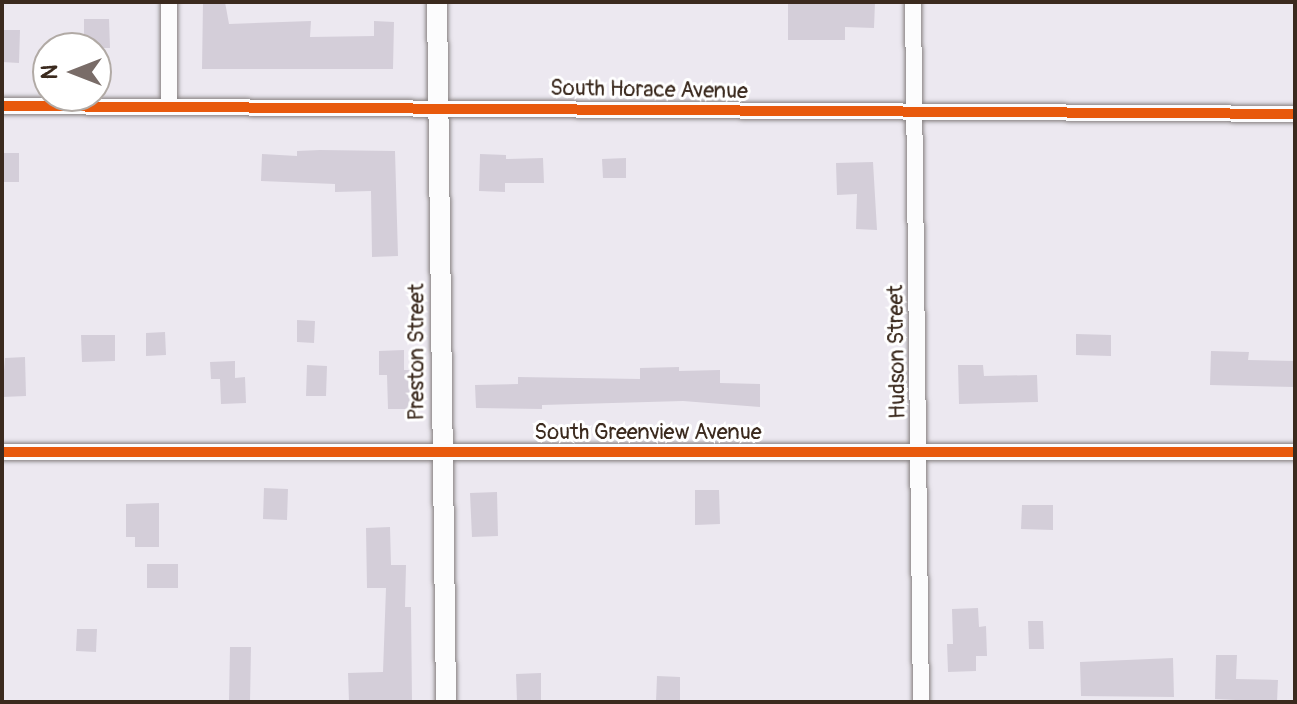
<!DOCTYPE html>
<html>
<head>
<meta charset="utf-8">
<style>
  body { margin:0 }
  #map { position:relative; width:1297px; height:704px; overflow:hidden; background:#ece8f0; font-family:Pangolin,sans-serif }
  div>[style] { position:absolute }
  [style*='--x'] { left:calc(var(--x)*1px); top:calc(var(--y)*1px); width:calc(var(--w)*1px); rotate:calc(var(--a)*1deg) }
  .building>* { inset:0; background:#d4ced9 }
  .roads { filter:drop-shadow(0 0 2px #868181) drop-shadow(0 0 2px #868181) }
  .minor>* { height:16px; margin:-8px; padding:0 8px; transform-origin:8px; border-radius:8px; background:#fcfcfd }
  .tertiary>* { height:20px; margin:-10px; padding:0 10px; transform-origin:10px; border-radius:10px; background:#fcfcfd }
  .cycleway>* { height:10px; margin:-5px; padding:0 5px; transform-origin:5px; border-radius:5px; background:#e8590c }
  span { translate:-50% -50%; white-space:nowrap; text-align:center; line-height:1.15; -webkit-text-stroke:6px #fff; paint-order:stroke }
  .street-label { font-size:22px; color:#3b2a1e }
  .frame { position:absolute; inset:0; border:4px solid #3b2a1e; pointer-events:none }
  .north { position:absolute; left:32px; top:32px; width:80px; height:80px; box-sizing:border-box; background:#fff; border:2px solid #b1aaa5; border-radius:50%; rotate:270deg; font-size:22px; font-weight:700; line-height:32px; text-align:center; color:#3b2a1e }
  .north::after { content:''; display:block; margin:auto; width:28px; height:36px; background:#796c68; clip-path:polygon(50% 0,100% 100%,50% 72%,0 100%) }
</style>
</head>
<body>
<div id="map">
  <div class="building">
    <i style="clip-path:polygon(203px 2px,225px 2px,229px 24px,311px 21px,310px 37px,374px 36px,374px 21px,394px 22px,393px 69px,202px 69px)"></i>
    <i style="clip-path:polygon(788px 2px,875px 2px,874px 28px,845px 27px,845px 40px,788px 40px)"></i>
    <i style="clip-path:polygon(84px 19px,109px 19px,110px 48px,84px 48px)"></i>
    <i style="clip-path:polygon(2px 30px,20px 30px,19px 63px,2px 62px)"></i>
    <i style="clip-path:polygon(320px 150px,395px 151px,398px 256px,372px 257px,371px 191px,335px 192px,335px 184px,261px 181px,262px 154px,297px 156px,297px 151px)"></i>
    <i style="clip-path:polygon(2px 153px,19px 153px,19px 182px,2px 182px)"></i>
    <i style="clip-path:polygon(480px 154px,506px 155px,506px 159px,543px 158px,544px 183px,505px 183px,505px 192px,479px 191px)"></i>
    <i style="clip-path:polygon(626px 158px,626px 178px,603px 178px,602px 159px)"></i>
    <i style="clip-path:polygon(873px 162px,877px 230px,856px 229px,857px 194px,837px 195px,836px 163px)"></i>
    <i style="clip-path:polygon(297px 320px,315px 321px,314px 343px,297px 342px)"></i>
    <i style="clip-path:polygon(165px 332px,166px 355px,146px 356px,146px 333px)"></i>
    <i style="clip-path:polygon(1076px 334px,1111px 335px,1111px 356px,1076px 355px)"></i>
    <i style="clip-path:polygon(81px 335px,115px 335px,115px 361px,82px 362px)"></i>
    <i style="clip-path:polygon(404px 350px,404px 370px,410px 370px,411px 409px,388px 409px,387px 375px,379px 375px,379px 351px)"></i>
    <i style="clip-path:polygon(1211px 351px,1249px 352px,1248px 360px,1295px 361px,1295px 387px,1210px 385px)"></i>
    <i style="clip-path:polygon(25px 357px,26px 396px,2px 397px,5px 358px)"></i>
    <i style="clip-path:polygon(235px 361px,235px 378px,245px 377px,246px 403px,221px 404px,220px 379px,211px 379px,210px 362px)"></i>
    <i style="clip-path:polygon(307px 365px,327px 366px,326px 396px,306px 396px)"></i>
    <i style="clip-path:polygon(958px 365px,983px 365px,984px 376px,1037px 375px,1038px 402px,959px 404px)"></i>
    <i style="clip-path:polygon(679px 367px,679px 371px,720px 370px,720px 383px,760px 384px,760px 407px,683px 401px,542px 405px,542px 409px,476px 408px,475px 385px,518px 384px,518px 377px,640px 379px,640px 368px)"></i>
    <i style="clip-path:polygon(264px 488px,288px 489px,287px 520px,263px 519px)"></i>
    <i style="clip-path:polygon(695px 490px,719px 490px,720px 524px,695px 525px)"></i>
    <i style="clip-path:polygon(497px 492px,498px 536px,472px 537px,470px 493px)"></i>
    <i style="clip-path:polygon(159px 503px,159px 547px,135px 547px,135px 537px,126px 537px,126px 504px)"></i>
    <i style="clip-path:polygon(1022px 505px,1053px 505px,1053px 530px,1021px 529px)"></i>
    <i style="clip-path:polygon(390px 527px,391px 565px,406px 565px,405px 607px,411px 607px,412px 702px,349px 702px,348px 673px,383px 672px,386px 588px,367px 588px,366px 528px)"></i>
    <i style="clip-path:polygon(147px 564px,178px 564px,178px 588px,147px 588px)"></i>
    <i style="clip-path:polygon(978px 608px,979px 627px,986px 626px,987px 656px,976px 656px,976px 671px,948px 672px,947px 644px,953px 644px,952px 609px)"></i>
    <i style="clip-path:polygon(1028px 621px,1043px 621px,1044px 649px,1029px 649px)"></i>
    <i style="clip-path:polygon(77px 629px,97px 629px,96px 652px,76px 651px)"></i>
    <i style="clip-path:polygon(230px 647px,251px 647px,250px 702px,229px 702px)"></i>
    <i style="clip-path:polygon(1216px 655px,1237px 655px,1236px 679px,1278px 680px,1277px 702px,1215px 699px)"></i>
    <i style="clip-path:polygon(1173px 658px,1174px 697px,1081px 696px,1080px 662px)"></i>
    <i style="clip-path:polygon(541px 673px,541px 702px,517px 702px,516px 674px)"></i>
    <i style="clip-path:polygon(657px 676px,680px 677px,680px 702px,656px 702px)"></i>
  </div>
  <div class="roads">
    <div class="minor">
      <i style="--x:913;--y:2;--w:700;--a:89.35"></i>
      <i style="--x:2;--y:106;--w:1293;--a:0.35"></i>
      <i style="--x:169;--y:106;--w:104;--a:-90"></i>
      <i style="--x:2;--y:452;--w:1293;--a:0"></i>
    </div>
    <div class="tertiary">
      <i style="--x:437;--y:2;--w:700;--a:89.26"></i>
    </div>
  </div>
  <div class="cycleway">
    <i style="--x:2;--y:106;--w:1293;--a:0.35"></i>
    <i style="--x:2;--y:452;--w:1293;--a:0"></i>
  </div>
  <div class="street-label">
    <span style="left:649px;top:90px;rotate:1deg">South Horace Avenue</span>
    <span style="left:417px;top:352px;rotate:-90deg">Preston Street</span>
    <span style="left:897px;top:352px;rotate:-91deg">Hudson Street</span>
    <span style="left:648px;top:433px">South Greenview Avenue</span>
  </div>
  <div class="frame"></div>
  <div class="north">N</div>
</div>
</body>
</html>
